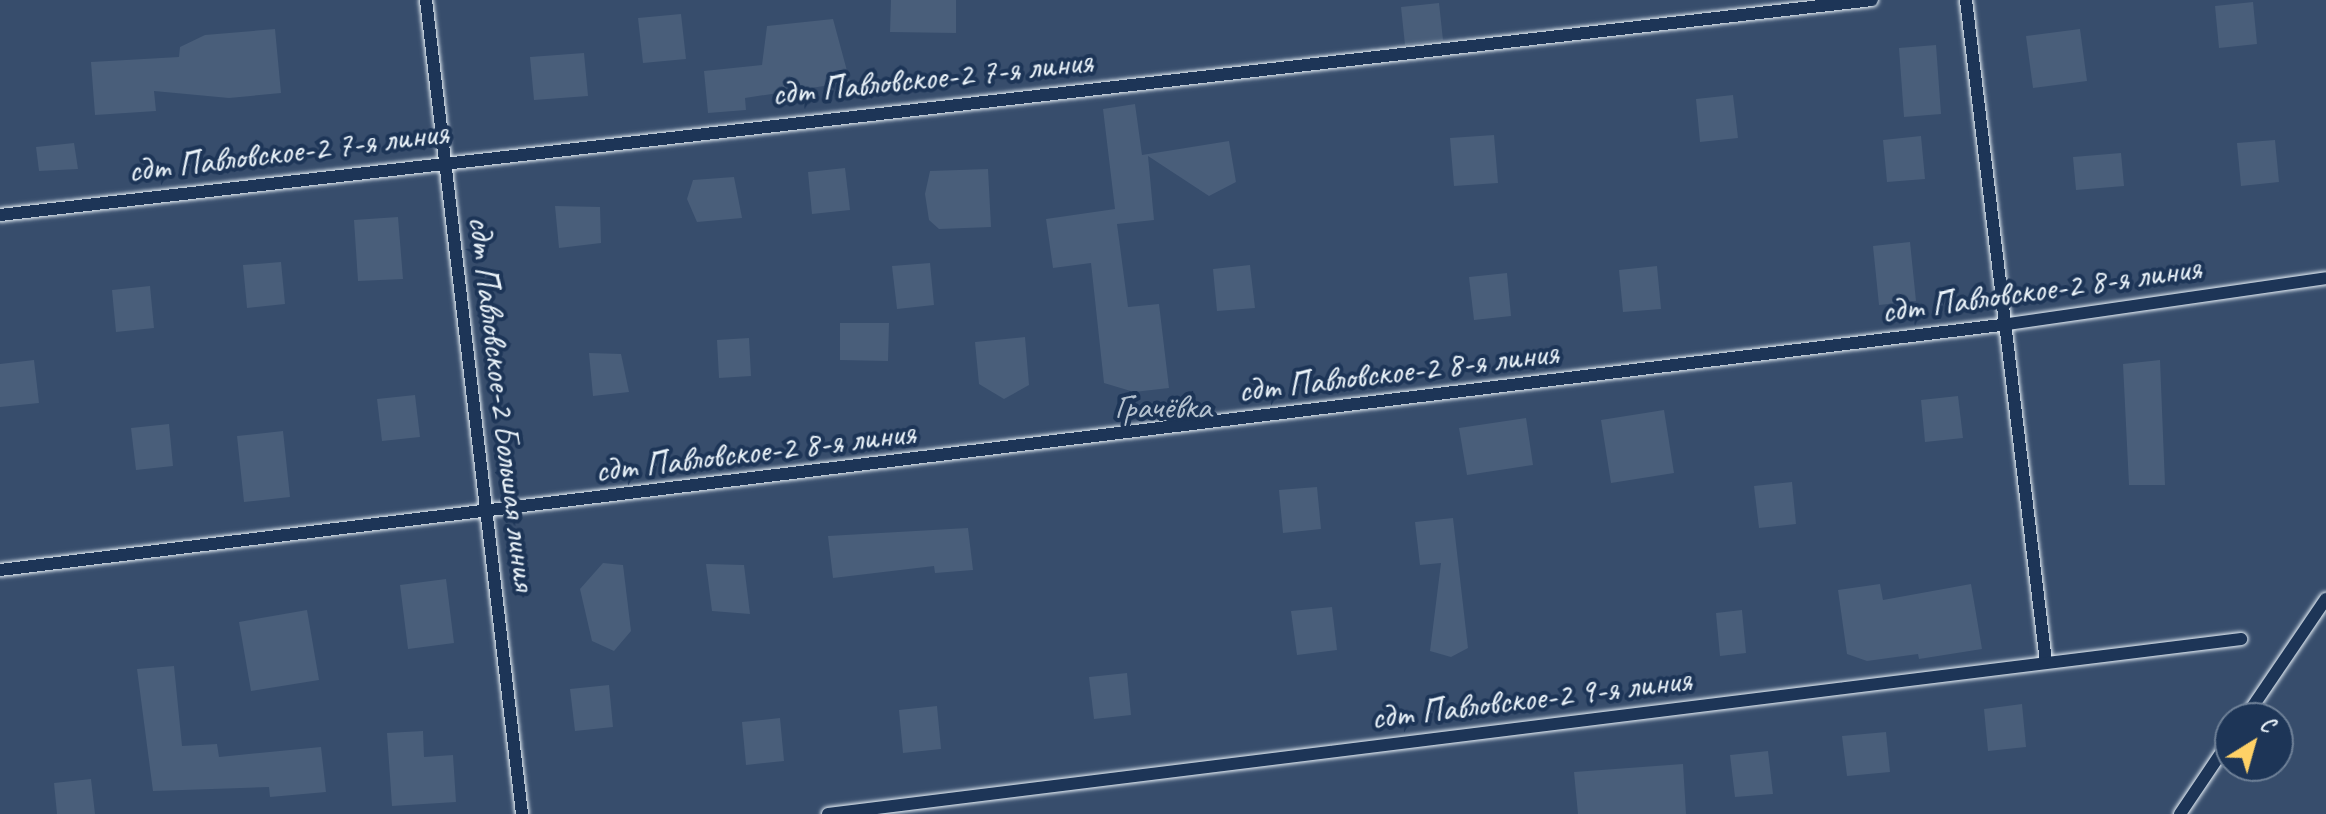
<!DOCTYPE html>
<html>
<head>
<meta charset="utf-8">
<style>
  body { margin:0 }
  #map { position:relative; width:2326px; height:814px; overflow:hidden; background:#1d3557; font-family:Caveat,sans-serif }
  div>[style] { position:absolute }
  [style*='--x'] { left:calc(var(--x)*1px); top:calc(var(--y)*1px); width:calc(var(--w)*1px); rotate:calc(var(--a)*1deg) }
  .green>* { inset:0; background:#374d6c }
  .building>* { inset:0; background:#495e7a }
  .roads { filter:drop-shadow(0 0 2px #e8f1f8) drop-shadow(0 0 2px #e8f1f8) }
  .service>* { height:12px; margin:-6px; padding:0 6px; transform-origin:6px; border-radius:6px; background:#1d3557 }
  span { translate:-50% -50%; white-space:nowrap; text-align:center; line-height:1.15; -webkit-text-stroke:8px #1d3557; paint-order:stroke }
  .street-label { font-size:34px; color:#e8f1f8 }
  .park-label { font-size:34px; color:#b3c0ce }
  .north { position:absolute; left:2214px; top:702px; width:80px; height:80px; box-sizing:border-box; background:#1d3557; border:2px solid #6e8097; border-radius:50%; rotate:37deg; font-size:22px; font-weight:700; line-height:32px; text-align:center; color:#e8f1f8 }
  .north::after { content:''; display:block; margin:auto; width:28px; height:36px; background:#ffd166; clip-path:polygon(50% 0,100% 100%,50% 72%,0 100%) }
</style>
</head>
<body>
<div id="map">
  <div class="green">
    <i style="clip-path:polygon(evenodd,0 0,2326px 0,2326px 814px,0 814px,0 0,2230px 718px,2278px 718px,2278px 766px,2230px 766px,2230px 718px)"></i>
  </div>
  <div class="building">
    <i style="clip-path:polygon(891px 0,956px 0,956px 33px,890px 32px)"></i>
    <i style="clip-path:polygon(2253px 2px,2257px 44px,2219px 48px,2215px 6px)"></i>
    <i style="clip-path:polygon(1439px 3px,1443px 40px,1405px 45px,1401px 7px)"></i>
    <i style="clip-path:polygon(681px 14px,686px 59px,643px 63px,638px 18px)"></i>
    <i style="clip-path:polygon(833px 19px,850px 82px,745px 98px,746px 110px,708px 113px,704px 71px,762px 65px,767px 26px)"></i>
    <i style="clip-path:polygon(275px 29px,281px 93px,229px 98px,154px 91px,156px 111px,95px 115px,91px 62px,179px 57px,180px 47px,205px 35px)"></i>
    <i style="clip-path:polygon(2080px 29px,2087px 81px,2033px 88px,2026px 36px)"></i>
    <i style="clip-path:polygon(1936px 45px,1941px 114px,1904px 117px,1899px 48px)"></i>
    <i style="clip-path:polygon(584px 53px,588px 96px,534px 100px,530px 57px)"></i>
    <i style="clip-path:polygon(1733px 95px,1738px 138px,1700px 142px,1696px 99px)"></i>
    <i style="clip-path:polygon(1135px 104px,1142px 155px,1229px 141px,1236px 182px,1209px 196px,1148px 156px,1154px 220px,1117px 224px,1128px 307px,1159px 304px,1169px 388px,1134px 392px,1104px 383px,1091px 263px,1053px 268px,1046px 219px,1115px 209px,1103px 109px)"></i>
    <i style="clip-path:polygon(1494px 135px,1498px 183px,1454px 186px,1450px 138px)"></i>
    <i style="clip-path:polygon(1921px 136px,1925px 179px,1887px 182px,1883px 140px)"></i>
    <i style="clip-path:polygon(2275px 140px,2279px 182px,2241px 186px,2237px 143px)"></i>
    <i style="clip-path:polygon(74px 143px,78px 169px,39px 171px,36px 147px)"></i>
    <i style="clip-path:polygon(2121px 153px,2124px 186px,2076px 190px,2073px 157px)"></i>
    <i style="clip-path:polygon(845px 168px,850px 210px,812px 214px,808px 172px)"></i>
    <i style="clip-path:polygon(988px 169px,991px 227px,939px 229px,929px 220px,925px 194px,930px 171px)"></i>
    <i style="clip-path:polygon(734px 177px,742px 218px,697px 222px,687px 199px,693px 180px)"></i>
    <i style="clip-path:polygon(555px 206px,600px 207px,601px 243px,559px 248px)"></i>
    <i style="clip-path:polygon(398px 217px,403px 279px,358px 281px,354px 220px)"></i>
    <i style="clip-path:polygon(1910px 242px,1916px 301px,1879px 305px,1873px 246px)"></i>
    <i style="clip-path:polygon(281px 262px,285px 304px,247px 308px,243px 265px)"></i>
    <i style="clip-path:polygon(930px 263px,934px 305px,897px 309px,892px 266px)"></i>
    <i style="clip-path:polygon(1250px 265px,1255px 308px,1217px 311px,1213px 269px)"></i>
    <i style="clip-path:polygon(1657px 266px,1661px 309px,1623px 312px,1619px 270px)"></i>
    <i style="clip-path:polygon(1507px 273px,1511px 316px,1474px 320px,1469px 277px)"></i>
    <i style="clip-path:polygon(150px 286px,154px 328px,116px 332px,112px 290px)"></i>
    <i style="clip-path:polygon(840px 323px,889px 323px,888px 361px,840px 360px)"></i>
    <i style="clip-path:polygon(1025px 337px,1029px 385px,1004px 399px,979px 384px,975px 342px)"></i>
    <i style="clip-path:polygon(749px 338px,751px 376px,719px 378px,717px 340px)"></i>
    <i style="clip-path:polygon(589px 353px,621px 354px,629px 392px,593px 396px)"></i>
    <i style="clip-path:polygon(34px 360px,39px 403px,0 407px,0 364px)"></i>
    <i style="clip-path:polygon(2160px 360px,2165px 485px,2129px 485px,2123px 364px)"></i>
    <i style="clip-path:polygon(415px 395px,420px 437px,382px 441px,377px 399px)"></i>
    <i style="clip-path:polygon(1958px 396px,1963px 438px,1925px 442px,1921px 400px)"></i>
    <i style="clip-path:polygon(1664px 410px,1674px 473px,1611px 483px,1601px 420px)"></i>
    <i style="clip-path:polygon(1526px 418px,1533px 465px,1467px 475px,1459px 428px)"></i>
    <i style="clip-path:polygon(169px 424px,173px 466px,136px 470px,131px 428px)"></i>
    <i style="clip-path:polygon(283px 431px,290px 497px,244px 502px,237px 436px)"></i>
    <i style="clip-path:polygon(1792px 482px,1796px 524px,1759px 528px,1754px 486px)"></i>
    <i style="clip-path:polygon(1317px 487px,1321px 529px,1283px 533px,1279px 490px)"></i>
    <i style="clip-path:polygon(1453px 518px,1468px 648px,1451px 657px,1430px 651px,1441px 563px,1420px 565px,1415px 522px)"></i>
    <i style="clip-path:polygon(968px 528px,973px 570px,935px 573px,934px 566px,833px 578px,828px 536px)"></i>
    <i style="clip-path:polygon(603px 563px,623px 565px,631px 631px,614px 651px,592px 641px,580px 589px)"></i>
    <i style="clip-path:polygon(706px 564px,744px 565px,750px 614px,712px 611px)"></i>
    <i style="clip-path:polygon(446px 579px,454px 643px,408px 649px,400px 585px)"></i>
    <i style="clip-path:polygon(1880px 584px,1883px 600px,1971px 584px,1982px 649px,1919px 659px,1918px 654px,1867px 661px,1847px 654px,1838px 590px)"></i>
    <i style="clip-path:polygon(1332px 607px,1337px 650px,1297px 655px,1291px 611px)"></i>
    <i style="clip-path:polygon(307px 610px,319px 680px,251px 691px,239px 622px)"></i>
    <i style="clip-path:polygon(1742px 610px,1746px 653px,1720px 656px,1716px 613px)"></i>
    <i style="clip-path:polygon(174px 666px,182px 746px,217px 744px,219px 757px,321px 747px,326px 792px,270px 797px,269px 787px,153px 791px,137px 669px)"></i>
    <i style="clip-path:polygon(1127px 673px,1131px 715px,1094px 719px,1089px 677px)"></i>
    <i style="clip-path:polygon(609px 685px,613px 727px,575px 731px,570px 689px)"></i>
    <i style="clip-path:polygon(2022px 704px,2026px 747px,1988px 751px,1984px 709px)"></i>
    <i style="clip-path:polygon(937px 706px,941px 749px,903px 753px,899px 710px)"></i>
    <i style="clip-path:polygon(780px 718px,784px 761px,746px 765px,742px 722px)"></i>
    <i style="clip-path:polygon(423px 731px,424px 757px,453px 755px,456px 802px,392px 806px,387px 733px)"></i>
    <i style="clip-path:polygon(1886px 732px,1890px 772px,1847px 776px,1842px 736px)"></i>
    <i style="clip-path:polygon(1768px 751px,1773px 794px,1735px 797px,1730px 755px)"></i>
    <i style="clip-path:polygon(1683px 764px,1686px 814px,1578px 814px,1574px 772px)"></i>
    <i style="clip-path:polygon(91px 779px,95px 814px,57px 814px,54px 783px)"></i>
  </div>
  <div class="roads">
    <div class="service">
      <i style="--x:426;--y:0;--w:820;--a:83.27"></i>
      <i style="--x:1966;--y:0;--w:667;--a:83.11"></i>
      <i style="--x:0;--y:215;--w:1884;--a:-6.55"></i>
      <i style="--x:0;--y:570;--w:2016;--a:-6.98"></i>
      <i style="--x:2001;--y:325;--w:328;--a:-8.2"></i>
      <i style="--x:2245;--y:718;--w:144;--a:-55.8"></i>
      <i style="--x:828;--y:814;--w:1424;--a:-7.06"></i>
      <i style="--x:2180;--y:814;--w:89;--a:-56"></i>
    </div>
  </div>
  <div class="street-label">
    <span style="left:932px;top:77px;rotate:-6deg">сдт Павловское-2 7-я линия</span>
    <span style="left:288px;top:151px;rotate:-7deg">сдт Павловское-2 7-я линия</span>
    <span style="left:2041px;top:289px;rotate:-8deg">сдт Павловское-2 8-я линия</span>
    <span style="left:1398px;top:371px;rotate:-7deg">сдт Павловское-2 8-я линия</span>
    <span style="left:503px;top:403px;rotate:83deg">сдт Павловское-2 Большая линия</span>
    <span style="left:755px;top:451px;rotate:-7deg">сдт Павловское-2 8-я линия</span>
    <span style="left:1531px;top:698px;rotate:-7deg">сдт Павловское-2 9-я линия</span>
  </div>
  <div class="park-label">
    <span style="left:1163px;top:407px">Грачёвка</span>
  </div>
  <div class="north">С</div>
</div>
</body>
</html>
